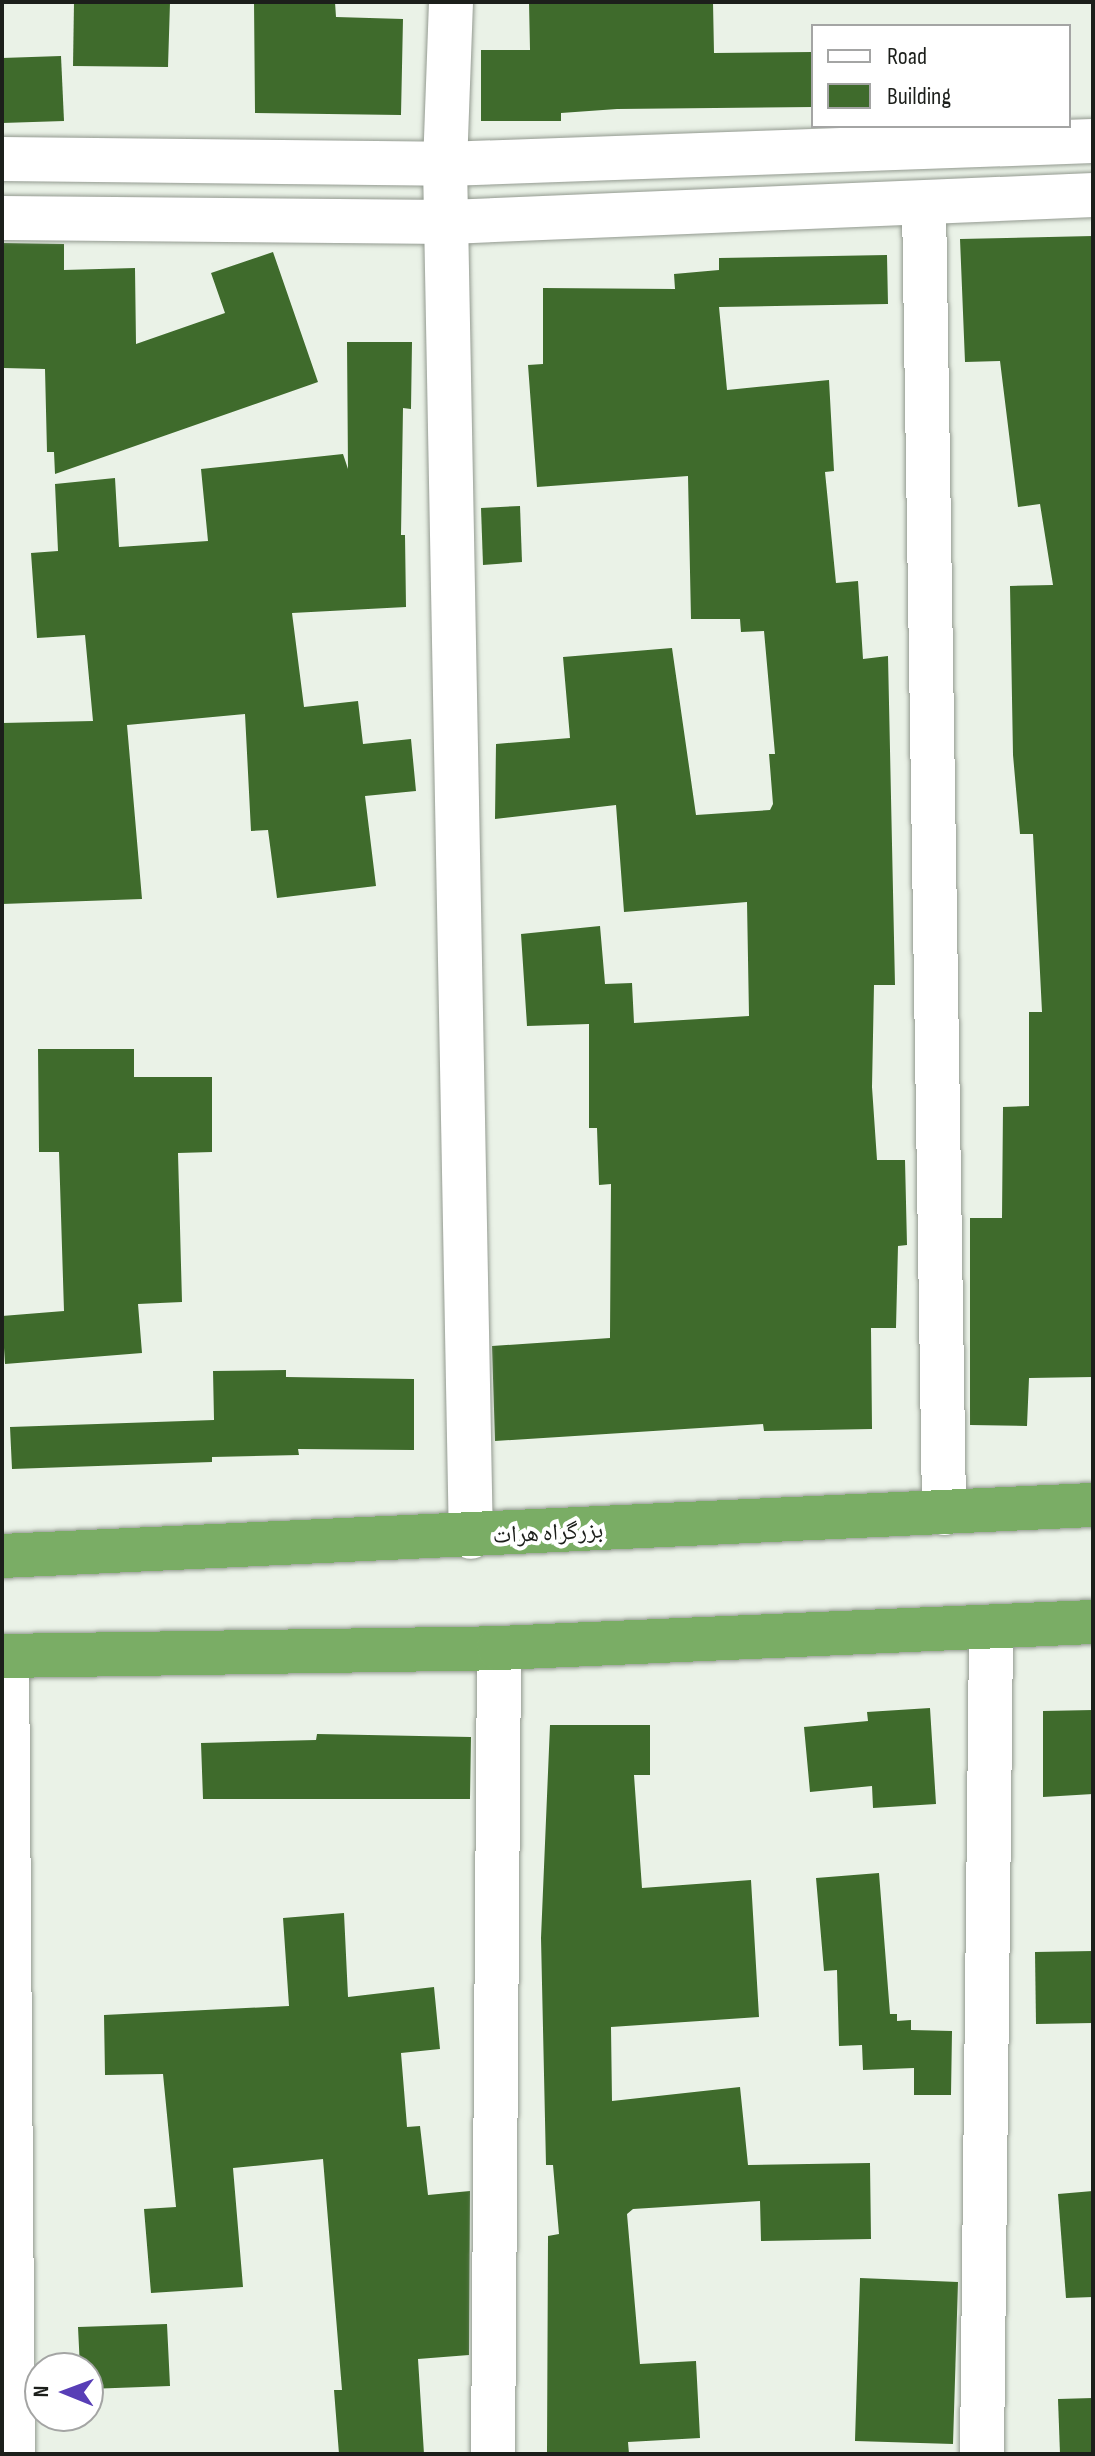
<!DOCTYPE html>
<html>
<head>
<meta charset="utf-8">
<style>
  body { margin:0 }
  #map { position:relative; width:1095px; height:2456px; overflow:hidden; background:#eaf2e7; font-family:"Sofia Sans Condensed","Noto Naskh Arabic",sans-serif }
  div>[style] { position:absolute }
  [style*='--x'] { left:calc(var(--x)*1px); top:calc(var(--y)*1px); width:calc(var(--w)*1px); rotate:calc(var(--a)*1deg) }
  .building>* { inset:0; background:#3f6b2c }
  .roads { filter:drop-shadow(0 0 2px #939a90) drop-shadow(0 0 2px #939a90) }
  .street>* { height:44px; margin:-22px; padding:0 22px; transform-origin:22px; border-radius:22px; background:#fff }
  .highway>* { height:44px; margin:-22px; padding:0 22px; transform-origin:22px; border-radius:22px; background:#7aad65 }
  span { translate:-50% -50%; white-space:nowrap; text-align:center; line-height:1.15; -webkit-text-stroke:8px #fff; paint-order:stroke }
  .street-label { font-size:24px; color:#1c1f1b }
  .frame { position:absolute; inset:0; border:4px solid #1c1f1b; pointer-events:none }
  .legend { position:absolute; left:811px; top:24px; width:260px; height:104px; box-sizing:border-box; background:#fff; border:2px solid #a4a5a4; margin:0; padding:10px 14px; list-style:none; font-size:24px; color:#1c1f1b }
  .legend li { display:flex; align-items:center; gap:16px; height:40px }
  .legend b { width:40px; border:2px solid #a4a5a4 }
  .north { position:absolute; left:24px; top:2352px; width:80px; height:80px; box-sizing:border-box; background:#fff; border:2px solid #a4a5a4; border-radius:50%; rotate:271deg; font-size:22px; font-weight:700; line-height:32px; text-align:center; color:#1c1f1b }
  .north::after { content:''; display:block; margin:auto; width:28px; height:36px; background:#583eb6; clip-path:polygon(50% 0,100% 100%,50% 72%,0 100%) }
</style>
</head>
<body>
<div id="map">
  <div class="building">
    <i style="clip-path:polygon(74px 2px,170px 2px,168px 67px,73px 66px)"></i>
    <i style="clip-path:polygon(254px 2px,335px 2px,336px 17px,403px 19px,401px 115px,255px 113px)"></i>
    <i style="clip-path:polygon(529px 2px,713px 2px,714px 53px,813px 52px,813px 107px,617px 109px,561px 113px,561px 121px,481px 121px,481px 50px,530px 50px)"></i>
    <i style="clip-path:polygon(61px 56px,64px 121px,2px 123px,2px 58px)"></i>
    <i style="clip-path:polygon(1093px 236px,1093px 1377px,1029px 1378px,1027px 1426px,970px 1425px,970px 1218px,1002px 1218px,1003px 1107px,1029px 1106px,1029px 1012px,1042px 1012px,1033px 834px,1020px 834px,1013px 755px,1010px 586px,1053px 585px,1040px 504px,1018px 507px,1000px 361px,965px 362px,960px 239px)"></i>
    <i style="clip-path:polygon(2px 243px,64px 244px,64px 270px,135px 268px,136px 344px,225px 313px,211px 273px,273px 252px,318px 382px,55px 474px,54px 452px,47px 452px,45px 369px,4px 368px)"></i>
    <i style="clip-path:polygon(887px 255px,888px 304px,719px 307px,727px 390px,829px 380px,834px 471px,825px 472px,836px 583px,858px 581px,863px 659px,888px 656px,895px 985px,874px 985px,872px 1087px,877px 1160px,905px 1160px,907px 1245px,898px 1246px,896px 1328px,871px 1328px,872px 1429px,764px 1431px,763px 1424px,495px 1441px,492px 1346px,610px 1338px,611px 1184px,599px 1185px,597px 1128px,589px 1128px,589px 1024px,527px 1026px,521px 934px,600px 926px,605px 984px,632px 983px,634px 1023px,749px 1016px,747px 902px,624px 912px,616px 805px,495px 819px,496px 744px,570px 738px,563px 657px,672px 648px,696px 815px,770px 810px,773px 804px,769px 754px,775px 754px,764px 631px,741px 632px,740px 619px,691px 619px,688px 476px,537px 487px,528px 365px,543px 364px,543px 288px,675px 289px,674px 274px,719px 270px,719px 258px)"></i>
    <i style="clip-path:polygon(347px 342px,412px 342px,411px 409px,403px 408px,401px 535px,405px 535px,406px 607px,292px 613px,304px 707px,358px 701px,363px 744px,411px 739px,416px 791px,365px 796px,376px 886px,277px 898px,268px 830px,251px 831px,245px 714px,127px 725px,142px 899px,2px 904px,2px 723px,93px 721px,85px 635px,37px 638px,31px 553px,58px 551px,55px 484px,115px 478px,119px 547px,208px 541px,201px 469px,343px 454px,348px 469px)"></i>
    <i style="clip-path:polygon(520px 506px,522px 562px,483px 565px,481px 508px)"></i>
    <i style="clip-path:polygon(38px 1049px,134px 1049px,134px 1077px,212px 1077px,212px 1152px,178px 1153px,182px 1302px,138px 1304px,142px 1353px,5px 1364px,2px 1316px,64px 1311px,59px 1152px,39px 1152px)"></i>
    <i style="clip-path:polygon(286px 1370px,286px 1377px,414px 1379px,414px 1450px,298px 1449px,299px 1455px,212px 1457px,212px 1462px,12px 1469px,10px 1427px,214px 1420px,213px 1371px)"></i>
    <i style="clip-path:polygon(930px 1708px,936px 1804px,873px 1808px,872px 1786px,810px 1792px,804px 1727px,868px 1721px,867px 1712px)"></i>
    <i style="clip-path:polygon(1093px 1710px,1093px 1794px,1043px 1797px,1043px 1711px)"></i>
    <i style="clip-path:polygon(550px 1725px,650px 1725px,650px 1775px,634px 1775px,642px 1888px,751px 1880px,759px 2017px,611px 2027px,612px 2101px,740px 2087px,748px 2165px,870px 2163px,871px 2239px,761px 2241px,760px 2201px,633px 2209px,627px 2214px,640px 2364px,696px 2361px,700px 2438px,628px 2442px,629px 2454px,547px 2454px,548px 2236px,559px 2234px,553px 2165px,546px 2165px,541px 1938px)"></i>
    <i style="clip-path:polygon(317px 1734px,471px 1737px,470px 1799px,203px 1799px,201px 1743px,316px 1740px)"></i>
    <i style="clip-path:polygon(879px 1873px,890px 2014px,897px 2014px,897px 2021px,911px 2020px,911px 2030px,952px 2031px,951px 2095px,914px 2095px,914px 2068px,863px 2070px,862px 2045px,839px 2046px,837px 1970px,824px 1971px,816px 1878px)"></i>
    <i style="clip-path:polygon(344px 1913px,348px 1997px,434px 1987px,440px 2049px,401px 2053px,407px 2127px,420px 2126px,428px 2195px,470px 2191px,469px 2355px,418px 2359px,424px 2454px,339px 2454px,334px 2390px,342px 2390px,323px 2159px,233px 2168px,243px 2287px,151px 2293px,144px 2209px,176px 2207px,163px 2074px,105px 2075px,104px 2015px,289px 2006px,283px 1918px)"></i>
    <i style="clip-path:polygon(1093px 1951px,1093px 2023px,1036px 2024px,1035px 1952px)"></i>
    <i style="clip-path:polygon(1093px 2191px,1093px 2297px,1066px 2298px,1058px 2194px)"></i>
    <i style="clip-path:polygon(860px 2278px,958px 2282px,953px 2444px,855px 2441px)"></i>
    <i style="clip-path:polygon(167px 2324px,170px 2386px,88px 2389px,88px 2368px,80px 2368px,78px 2327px)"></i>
    <i style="clip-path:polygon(1093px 2398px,1093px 2454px,1060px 2454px,1058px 2399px)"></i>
  </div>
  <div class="roads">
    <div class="street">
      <i style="--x:451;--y:2;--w:162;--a:92.1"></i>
      <i style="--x:445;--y:164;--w:1373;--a:88.92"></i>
      <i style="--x:2;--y:159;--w:443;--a:0.6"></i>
      <i style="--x:445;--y:164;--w:648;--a:-2.03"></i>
      <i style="--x:924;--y:204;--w:1309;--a:89.12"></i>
      <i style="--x:2;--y:218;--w:447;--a:0.5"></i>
      <i style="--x:449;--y:222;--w:645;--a:-2.4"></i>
      <i style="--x:7;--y:1656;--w:798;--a:89.57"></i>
      <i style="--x:493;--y:2454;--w:806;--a:-89.57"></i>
      <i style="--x:982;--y:2454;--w:825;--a:-89.37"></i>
    </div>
    <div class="highway">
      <i style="--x:2;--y:1556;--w:1092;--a:-2.68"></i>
      <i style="--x:2;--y:1656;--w:497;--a:-0.9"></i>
      <i style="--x:499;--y:1648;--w:595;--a:-2.51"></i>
    </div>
  </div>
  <div class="street-label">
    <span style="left:548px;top:1533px;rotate:-3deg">بزرگراه هرات</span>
  </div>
  <div class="frame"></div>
  <ul class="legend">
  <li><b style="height:10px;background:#fff"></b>Road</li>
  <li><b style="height:22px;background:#3f6b2c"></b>Building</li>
  </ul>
  <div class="north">N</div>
</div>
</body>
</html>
